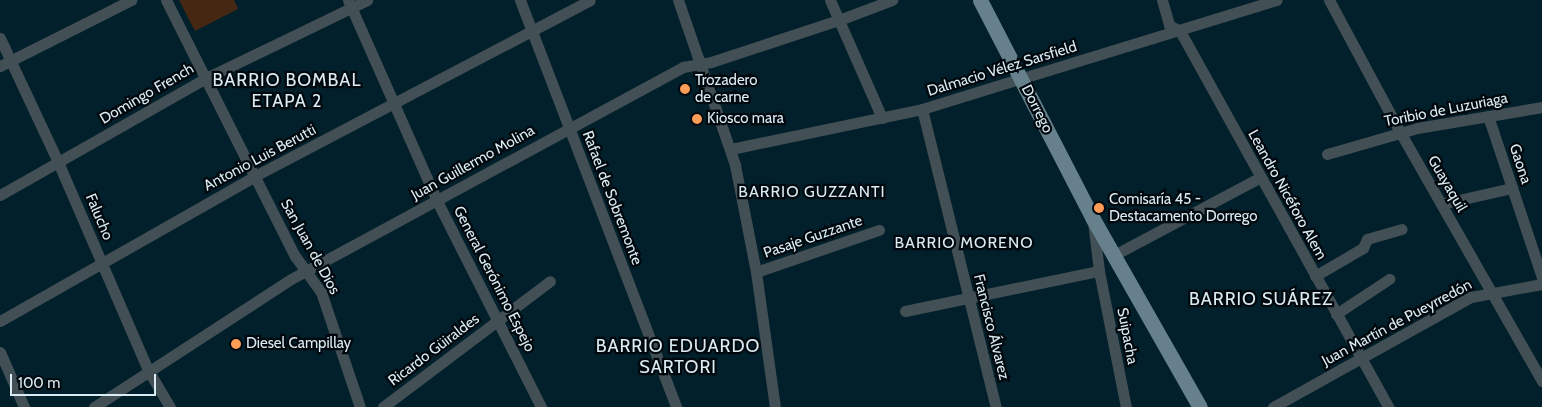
<!DOCTYPE html>
<html>
<head>
<meta charset="utf-8">
<style>
  body { margin:0 }
  #map { position:relative; width:1542px; height:407px; overflow:hidden; background:#02202b; font-family:Cabin,sans-serif }
  div>[style] { position:absolute }
  [style*='--x'] { left:calc(var(--x)*1px); top:calc(var(--y)*1px); width:calc(var(--w)*1px); rotate:calc(var(--a)*1deg) }
  .green>* { inset:0; background:#462711 }
  .minor>* { height:11px; margin:-5.5px; padding:0 5.5px; transform-origin:5.5px; border-radius:5.5px; background:#424f54 }
  .major>* { height:15px; margin:-7.5px; padding:0 7.5px; transform-origin:7.5px; border-radius:7.5px; background:#66818c }
  .dots>* { width:14px; height:14px; translate:-50% -50%; box-sizing:border-box; border:2px solid #01080d; border-radius:50% }
  span { translate:-50% -50%; white-space:nowrap; text-align:center; line-height:1.15; -webkit-text-stroke:4.5px #01080d; paint-order:stroke }
  .street-label { font-size:15px; color:#daebf2 }
  .poi-label { font-size:15px; color:#daebf2 }
  .left { translate:0 -50%; text-align:left }
  .neighbourhood-label { font-size:16px; color:#daebf2; letter-spacing:1px }
  .quarter-label { font-size:18px; color:#daebf2; letter-spacing:1px }
  .scale { position:absolute; left:10px; top:374px; width:146px; height:22px; box-sizing:border-box; border:2px solid #daebf2; border-top:0; padding-left:6px; font-size:15px; line-height:18px; white-space:nowrap; color:#daebf2; -webkit-text-stroke:4px #01080d; paint-order:stroke }
</style>
</head>
<body>
<div id="map">
  <div class="green">
    <i style="clip-path:polygon(179px 0,234px 0,238px 9px,195px 31px)"></i>
  </div>
  <div class="minor">
    <i style="--x:166;--y:0;--w:287;--a:63.3"></i>
    <i style="--x:295;--y:256;--w:44;--a:54.2"></i>
    <i style="--x:321;--y:292;--w:121;--a:71.3"></i>
    <i style="--x:348;--y:0;--w:220;--a:66.1"></i>
    <i style="--x:437;--y:201;--w:231;--a:63.2"></i>
    <i style="--x:520;--y:0;--w:436;--a:69"></i>
    <i style="--x:678;--y:0;--w:175;--a:70.9"></i>
    <i style="--x:735;--y:165;--w:109;--a:78.9"></i>
    <i style="--x:756;--y:272;--w:136;--a:82"></i>
    <i style="--x:830;--y:0;--w:129;--a:66.2"></i>
    <i style="--x:1162;--y:0;--w:26;--a:74"></i>
    <i style="--x:1169;--y:25;--w:13;--a:29"></i>
    <i style="--x:1180;--y:31;--w:430;--a:61"></i>
    <i style="--x:1329;--y:0;--w:150;--a:61.7"></i>
    <i style="--x:1400;--y:132;--w:287;--a:60.3"></i>
    <i style="--x:0;--y:38;--w:137;--a:64.9"></i>
    <i style="--x:58;--y:162;--w:227;--a:66.6"></i>
    <i style="--x:148;--y:370;--w:43;--a:59.3"></i>
    <i style="--x:0;--y:66;--w:147;--a:-26.7"></i>
    <i style="--x:922;--y:109;--w:307;--a:76.1"></i>
    <i style="--x:1488;--y:116;--w:170;--a:71.5"></i>
    <i style="--x:731;--y:149;--w:195;--a:-11.8"></i>
    <i style="--x:922;--y:109;--w:371;--a:-17.1"></i>
    <i style="--x:1327;--y:154;--w:94;--a:-16.1"></i>
    <i style="--x:1417;--y:128;--w:127;--a:-9.5"></i>
    <i style="--x:0;--y:195;--w:237;--a:-29.6"></i>
    <i style="--x:206;--y:78;--w:179;--a:-25.8"></i>
    <i style="--x:1441;--y:204;--w:73;--a:-12.7"></i>
    <i style="--x:1093;--y:222;--w:49;--a:83"></i>
    <i style="--x:1099;--y:271;--w:139;--a:78.8"></i>
    <i style="--x:1114;--y:255;--w:166;--a:-28"></i>
    <i style="--x:756;--y:272;--w:130;--a:-18.9"></i>
    <i style="--x:1315;--y:276;--w:56;--a:-30.3"></i>
    <i style="--x:1363;--y:248;--w:10;--a:-66"></i>
    <i style="--x:1367;--y:239;--w:36;--a:-16"></i>
    <i style="--x:905;--y:311;--w:198;--a:-11.7"></i>
    <i style="--x:1336;--y:314;--w:64;--a:-33.4"></i>
    <i style="--x:0;--y:321;--w:293;--a:-29.6"></i>
    <i style="--x:255;--y:176;--w:378;--a:-27.7"></i>
    <i style="--x:0;--y:352;--w:60;--a:66.4"></i>
    <i style="--x:94;--y:407;--w:235;--a:-33"></i>
    <i style="--x:291;--y:279;--w:446;--a:-28.4"></i>
    <i style="--x:683;--y:67;--w:28;--a:-10"></i>
    <i style="--x:711;--y:62;--w:135;--a:-18.2"></i>
    <i style="--x:839;--y:20;--w:57;--a:-20.7"></i>
    <i style="--x:383;--y:407;--w:209;--a:-37"></i>
    <i style="--x:1273;--y:407;--w:227;--a:-29.1"></i>
    <i style="--x:1471;--y:297;--w:72;--a:-10.4"></i>
  </div>
  <div class="major">
    <i style="--x:980;--y:0;--w:246;--a:62.7"></i>
    <i style="--x:1093;--y:219;--w:216;--a:60.4"></i>
  </div>
  <div class="dots">
    <i style="left:685px;top:89px;background:#fd9c56"></i>
    <i style="left:697px;top:119px;background:#fd9c56"></i>
    <i style="left:1099px;top:208px;background:#fd9c56"></i>
    <i style="left:236px;top:344px;background:#fd9c56"></i>
  </div>
  <div class="street-label">
    <span style="left:1002px;top:69px;rotate:-17deg">Dalmacio Vélez Sarsfield</span>
    <span style="left:147px;top:94px;rotate:-30deg">Domingo French</span>
    <span style="left:1037px;top:109px;rotate:63deg">Dorrego</span>
    <span style="left:1446px;top:110px;rotate:-11deg">Toribio de Luzuriaga</span>
    <span style="left:260px;top:158px;rotate:-28deg">Antonio Luis Berutti</span>
    <span style="left:473px;top:163px;rotate:-29deg">Juan Guillermo Molina</span>
    <span style="left:1520px;top:164px;rotate:72deg">Gaona</span>
    <span style="left:1447px;top:184px;rotate:60deg">Guayaquil</span>
    <span style="left:1287px;top:195px;rotate:61deg">Leandro Nicéforo Alem</span>
    <span style="left:612px;top:198px;rotate:69deg">Rafael de Sobremonte</span>
    <span style="left:99px;top:217px;rotate:67deg">Falucho</span>
    <span style="left:813px;top:237px;rotate:-19deg">Pasaje Guzzante</span>
    <span style="left:310px;top:247px;rotate:61deg">San Juan de Dios</span>
    <span style="left:494px;top:279px;rotate:63deg">General Gerónimo Espejo</span>
    <span style="left:1397px;top:323px;rotate:-28deg">Juan Martín de Pueyrredón</span>
    <span style="left:991px;top:327px;rotate:76deg">Francisco Álvarez</span>
    <span style="left:1127px;top:336px;rotate:79deg">Suipacha</span>
    <span style="left:434px;top:350px;rotate:-37deg">Ricardo Güiraldes</span>
  </div>
  <div class="poi-label">
    <span class="left" style="left:695px;top:89px">Trozadero<br>de carne</span>
    <span class="left" style="left:707px;top:119px">Kiosco mara</span>
    <span class="left" style="left:1109px;top:208px">Comisaría 45 -<br>Destacamento Dorrego</span>
    <span class="left" style="left:246px;top:344px">Diesel Campillay</span>
  </div>
  <div class="neighbourhood-label">
    <span style="left:812px;top:192px">BARRIO GUZZANTI</span>
    <span style="left:964px;top:243px">BARRIO MORENO</span>
  </div>
  <div class="quarter-label">
    <span style="left:287px;top:91px">BARRIO BOMBAL<br>ETAPA 2</span>
    <span style="left:1261px;top:299px">BARRIO SUÁREZ</span>
    <span style="left:678px;top:357px">BARRIO EDUARDO<br>SARTORI</span>
  </div>
  <div class="scale">100 m</div>
</div>
</body>
</html>
